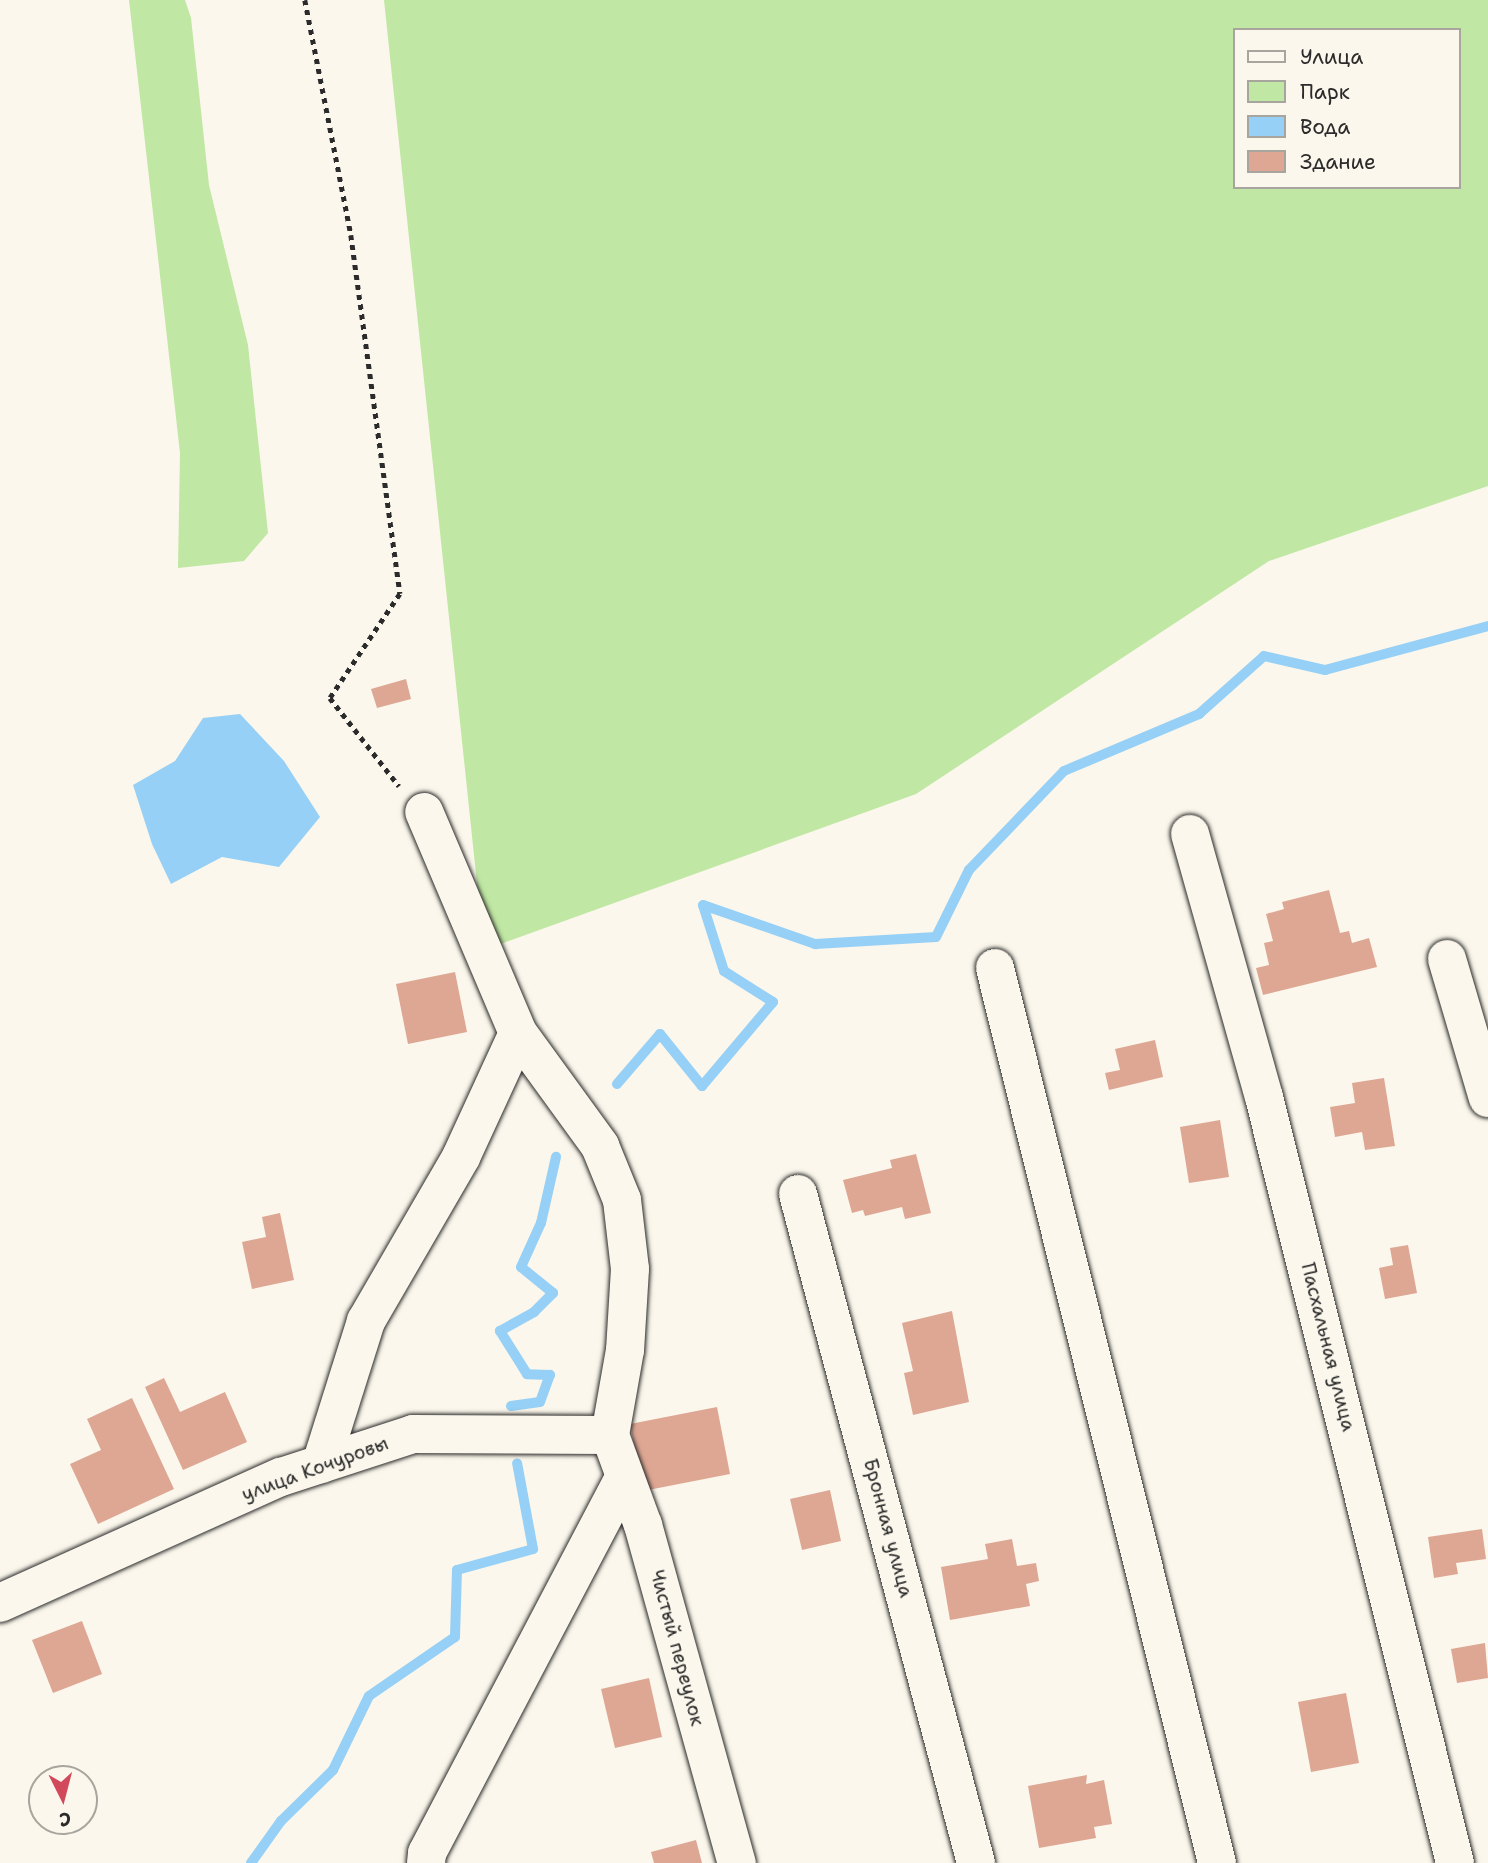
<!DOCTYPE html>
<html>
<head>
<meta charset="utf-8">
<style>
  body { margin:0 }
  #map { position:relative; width:1488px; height:1863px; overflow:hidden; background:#fbf7ec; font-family:"Shantell Sans",sans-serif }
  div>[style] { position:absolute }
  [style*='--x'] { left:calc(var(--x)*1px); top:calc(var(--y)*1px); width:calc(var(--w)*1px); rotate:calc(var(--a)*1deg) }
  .green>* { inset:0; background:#c0e7a3 }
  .water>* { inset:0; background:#96d0f6 }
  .stream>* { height:10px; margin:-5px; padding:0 5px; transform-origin:5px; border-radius:5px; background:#96d0f6 }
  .building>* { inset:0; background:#dea794 }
  .path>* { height:4.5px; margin-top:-2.25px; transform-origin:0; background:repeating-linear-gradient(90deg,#2b2b2b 0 5px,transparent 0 10px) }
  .roads { filter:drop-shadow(0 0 2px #2b2b2b) drop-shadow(0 0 2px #2b2b2b) }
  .minor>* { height:38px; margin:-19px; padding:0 19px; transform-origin:19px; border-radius:19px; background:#fbf7ec }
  span { translate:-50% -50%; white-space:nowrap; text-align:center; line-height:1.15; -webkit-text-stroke:5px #fbf7ec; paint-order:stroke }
  .street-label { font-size:19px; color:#2b2b2b }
  .legend { position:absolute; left:1233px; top:28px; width:228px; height:161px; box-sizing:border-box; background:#fbf7ec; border:2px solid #a8a59f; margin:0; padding:9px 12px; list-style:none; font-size:21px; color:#2b2b2b }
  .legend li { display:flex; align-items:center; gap:14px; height:35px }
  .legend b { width:35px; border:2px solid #a8a59f }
  .north { position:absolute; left:28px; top:1765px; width:70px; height:70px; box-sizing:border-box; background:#fbf7ec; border:2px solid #a8a59f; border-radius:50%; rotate:174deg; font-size:19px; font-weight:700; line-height:28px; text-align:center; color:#2b2b2b }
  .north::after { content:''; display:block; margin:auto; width:24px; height:32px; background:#d1495b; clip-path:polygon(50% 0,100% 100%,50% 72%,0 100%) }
</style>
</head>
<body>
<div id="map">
  <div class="green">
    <i style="clip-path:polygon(129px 0,185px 0,191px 18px,209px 185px,248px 345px,268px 533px,244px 561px,178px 568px,180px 453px)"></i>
    <i style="clip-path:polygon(evenodd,384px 0,1488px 0,1488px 486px,1269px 561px,916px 794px,484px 950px,384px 0,1234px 30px,1458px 30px,1458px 187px,1234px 187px,1234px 30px)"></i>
  </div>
  <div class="water">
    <i style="clip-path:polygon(240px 714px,284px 761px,320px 817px,279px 867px,222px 857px,171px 884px,152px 844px,133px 785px,175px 761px,203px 718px)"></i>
  </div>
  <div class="stream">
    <i style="--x:617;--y:1084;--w:66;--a:-49.3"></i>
    <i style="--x:660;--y:1034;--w:67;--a:51.1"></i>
    <i style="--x:702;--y:1086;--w:110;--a:-49.8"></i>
    <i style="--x:773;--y:1002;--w:58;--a:-147.7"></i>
    <i style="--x:724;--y:971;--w:69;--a:-107.7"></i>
    <i style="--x:703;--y:905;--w:119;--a:19.2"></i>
    <i style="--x:815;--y:944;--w:121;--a:-3.3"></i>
    <i style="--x:936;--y:937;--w:75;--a:-63.8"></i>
    <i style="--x:969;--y:870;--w:137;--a:-46.2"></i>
    <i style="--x:1064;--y:771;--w:147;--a:-22.9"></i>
    <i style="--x:1199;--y:714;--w:87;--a:-41.7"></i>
    <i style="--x:1264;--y:656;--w:63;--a:12.9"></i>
    <i style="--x:1325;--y:670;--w:169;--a:-15.1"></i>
    <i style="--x:511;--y:1406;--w:29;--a:-8"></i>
    <i style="--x:540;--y:1402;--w:29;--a:-70"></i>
    <i style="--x:550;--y:1375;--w:23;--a:-178"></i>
    <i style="--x:527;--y:1374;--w:51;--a:-122.1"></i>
    <i style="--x:500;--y:1331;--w:39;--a:-29"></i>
    <i style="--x:534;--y:1312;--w:27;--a:-45"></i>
    <i style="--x:553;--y:1293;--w:41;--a:-140.9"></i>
    <i style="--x:521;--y:1267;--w:48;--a:-65.6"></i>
    <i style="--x:541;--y:1223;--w:68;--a:-77.2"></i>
    <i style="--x:251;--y:1863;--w:52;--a:-54.5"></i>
    <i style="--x:281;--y:1821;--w:73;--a:-44.4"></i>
    <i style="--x:333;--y:1770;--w:82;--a:-64.1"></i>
    <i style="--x:369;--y:1696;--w:104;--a:-34.5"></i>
    <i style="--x:455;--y:1637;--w:67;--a:-88.3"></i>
    <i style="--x:457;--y:1570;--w:79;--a:-15.4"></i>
    <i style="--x:533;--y:1549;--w:87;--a:-100.5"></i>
  </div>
  <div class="building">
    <i style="clip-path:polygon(406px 679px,411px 699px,377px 708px,371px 689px)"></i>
    <i style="clip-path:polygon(1329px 890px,1340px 933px,1349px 931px,1352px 943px,1369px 938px,1377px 967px,1263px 995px,1256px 968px,1269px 965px,1264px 943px,1273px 941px,1266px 914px,1284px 909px,1282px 902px)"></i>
    <i style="clip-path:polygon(455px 972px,467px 1032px,408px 1044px,396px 984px)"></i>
    <i style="clip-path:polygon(1155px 1040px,1163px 1077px,1109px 1090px,1105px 1073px,1120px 1070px,1115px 1049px)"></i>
    <i style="clip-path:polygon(1384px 1078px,1395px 1146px,1365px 1150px,1362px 1132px,1335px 1137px,1330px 1107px,1355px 1103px,1352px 1083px)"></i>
    <i style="clip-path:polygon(1220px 1120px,1229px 1177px,1189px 1183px,1180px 1127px)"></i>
    <i style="clip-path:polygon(916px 1154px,931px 1213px,905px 1219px,902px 1207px,865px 1216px,863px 1210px,852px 1213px,843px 1180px,892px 1168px,890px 1160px)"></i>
    <i style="clip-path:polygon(280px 1213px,294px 1280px,252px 1289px,242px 1242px,266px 1237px,262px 1217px)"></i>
    <i style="clip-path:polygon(1408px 1245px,1417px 1293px,1385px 1299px,1379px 1268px,1393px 1265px,1390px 1248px)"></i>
    <i style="clip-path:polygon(952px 1311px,969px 1402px,913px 1415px,904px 1373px,913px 1371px,902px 1323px)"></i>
    <i style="clip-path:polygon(164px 1378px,180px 1412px,225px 1392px,247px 1442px,183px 1470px,145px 1387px)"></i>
    <i style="clip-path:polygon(132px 1398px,174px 1489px,98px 1524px,70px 1464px,101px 1450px,87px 1419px)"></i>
    <i style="clip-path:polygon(717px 1407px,730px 1474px,643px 1491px,630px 1424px)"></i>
    <i style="clip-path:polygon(830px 1490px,841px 1541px,802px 1550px,790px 1499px)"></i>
    <i style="clip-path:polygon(1482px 1529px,1486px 1559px,1456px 1563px,1458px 1574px,1434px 1578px,1428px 1537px)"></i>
    <i style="clip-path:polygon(1012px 1539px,1017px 1566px,1036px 1563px,1039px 1581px,1026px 1584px,1030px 1606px,950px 1620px,941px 1567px,988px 1559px,985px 1544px)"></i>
    <i style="clip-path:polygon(82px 1621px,102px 1674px,53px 1693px,32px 1640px)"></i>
    <i style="clip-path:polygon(1485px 1643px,1488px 1678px,1457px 1683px,1451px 1649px)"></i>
    <i style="clip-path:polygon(649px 1678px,662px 1737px,615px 1748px,601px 1689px)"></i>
    <i style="clip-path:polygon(1346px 1693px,1359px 1763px,1311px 1772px,1298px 1702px)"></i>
    <i style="clip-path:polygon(1087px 1775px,1086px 1784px,1104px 1780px,1112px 1824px,1094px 1827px,1096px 1838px,1039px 1848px,1028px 1786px)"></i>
    <i style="clip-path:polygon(696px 1840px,702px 1863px,654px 1863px,651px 1852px)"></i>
  </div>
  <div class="path">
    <i style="--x:305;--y:0;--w:239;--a:78.9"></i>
    <i style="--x:351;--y:235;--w:362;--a:82.2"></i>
    <i style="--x:400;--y:594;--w:125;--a:123.9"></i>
    <i style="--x:330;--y:698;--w:112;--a:51.9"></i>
  </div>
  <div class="roads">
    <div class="minor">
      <i style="--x:1190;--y:834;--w:273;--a:74.3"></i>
      <i style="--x:1264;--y:1097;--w:789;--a:76"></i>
      <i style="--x:1447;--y:959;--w:145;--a:73.6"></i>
      <i style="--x:995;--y:968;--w:922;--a:76.07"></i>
      <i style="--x:518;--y:1033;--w:140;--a:54"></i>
      <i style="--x:600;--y:1146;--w:58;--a:67.8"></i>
      <i style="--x:622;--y:1200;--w:69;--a:83.4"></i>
      <i style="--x:630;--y:1269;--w:81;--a:93.5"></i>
      <i style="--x:625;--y:1350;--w:86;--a:100"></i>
      <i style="--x:610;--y:1435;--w:96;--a:69.9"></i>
      <i style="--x:643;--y:1525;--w:351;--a:74.5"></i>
      <i style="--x:798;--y:1194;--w:692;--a:75.1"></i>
      <i style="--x:321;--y:1464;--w:150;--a:-72.5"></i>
      <i style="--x:366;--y:1321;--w:190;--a:-59.9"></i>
      <i style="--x:461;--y:1157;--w:136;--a:-65.3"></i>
      <i style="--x:518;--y:1033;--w:240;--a:-113"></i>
      <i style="--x:0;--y:1603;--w:308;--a:-24.2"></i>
      <i style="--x:281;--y:1477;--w:139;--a:-18"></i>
      <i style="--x:413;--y:1434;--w:197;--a:0.3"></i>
      <i style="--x:426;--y:1863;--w:10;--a:-84"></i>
      <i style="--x:427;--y:1853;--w:424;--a:-62.3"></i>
    </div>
  </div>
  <div class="street-label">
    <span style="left:1328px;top:1347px;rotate:76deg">Пасхальная улица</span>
    <span style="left:315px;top:1469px;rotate:-20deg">улица Кочуровы</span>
    <span style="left:888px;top:1528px;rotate:75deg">Бронная улица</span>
    <span style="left:677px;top:1648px;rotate:75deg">Чистый переулок</span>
  </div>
  <ul class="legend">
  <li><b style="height:9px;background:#fbf7ec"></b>Улица</li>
  <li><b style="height:19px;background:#c0e7a3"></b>Парк</li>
  <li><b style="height:19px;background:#96d0f6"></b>Вода</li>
  <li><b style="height:19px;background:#dea794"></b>Здание</li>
  </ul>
  <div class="north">С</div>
</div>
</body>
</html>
